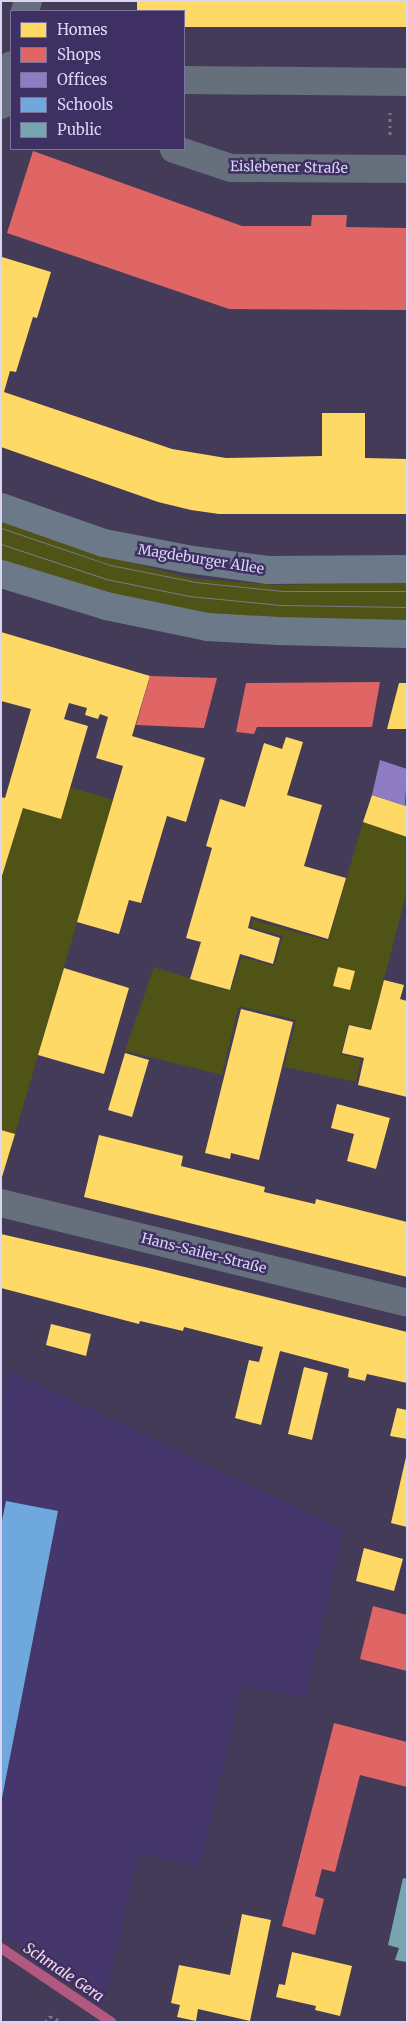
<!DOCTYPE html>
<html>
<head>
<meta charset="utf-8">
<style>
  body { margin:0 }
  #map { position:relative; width:408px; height:2023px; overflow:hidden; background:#433b57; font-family:Merriweather,serif }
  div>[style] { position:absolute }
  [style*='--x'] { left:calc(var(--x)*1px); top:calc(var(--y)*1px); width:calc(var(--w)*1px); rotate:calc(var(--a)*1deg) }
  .built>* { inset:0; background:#45366b }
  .green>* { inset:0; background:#4f5316 }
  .homes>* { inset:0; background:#ffd966 }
  .shops>* { inset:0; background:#e06666 }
  .offices>* { inset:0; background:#8e7cc3 }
  .schools>* { inset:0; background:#6fa8dc }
  .public>* { inset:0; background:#76a5af }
  .stream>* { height:10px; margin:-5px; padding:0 5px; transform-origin:5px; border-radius:5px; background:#b25982 }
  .path>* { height:3px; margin-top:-1.5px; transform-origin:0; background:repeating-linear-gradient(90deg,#737987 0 2.5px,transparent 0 6.5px) }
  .minor>* { height:28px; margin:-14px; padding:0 14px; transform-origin:14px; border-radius:14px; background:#65707c }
  .major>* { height:28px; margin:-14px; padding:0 14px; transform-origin:14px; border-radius:14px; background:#6c7989 }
  .tram>* { height:1px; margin:-0.5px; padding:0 0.5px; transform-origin:0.5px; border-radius:0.5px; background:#777b89 }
  span { translate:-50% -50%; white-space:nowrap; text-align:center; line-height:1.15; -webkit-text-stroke:5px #3e3062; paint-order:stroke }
  .street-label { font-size:14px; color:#dbd5f4 }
  .water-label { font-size:15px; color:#f6dbe4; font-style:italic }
  .frame { position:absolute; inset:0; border:2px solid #dbd5f4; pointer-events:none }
  .legend { position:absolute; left:10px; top:10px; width:175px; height:140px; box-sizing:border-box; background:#3e3062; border:1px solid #7d729c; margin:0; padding:6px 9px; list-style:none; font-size:15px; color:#dbd5f4 }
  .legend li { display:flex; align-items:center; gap:10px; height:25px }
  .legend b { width:25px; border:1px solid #7d729c }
</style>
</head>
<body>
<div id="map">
  <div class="built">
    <i style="clip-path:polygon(9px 1370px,344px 1530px,305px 1698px,242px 1686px,199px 1868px,139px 1853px,104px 2002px,1px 1934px,1px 1413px)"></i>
  </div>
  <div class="green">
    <i style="clip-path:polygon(1px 522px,100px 555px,191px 578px,276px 585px,407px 582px,407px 625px,182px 621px,1px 567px)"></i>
    <i style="clip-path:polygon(70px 787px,113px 800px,15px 1134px,1px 1130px,1px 880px,23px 808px,60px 819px)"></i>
    <i style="clip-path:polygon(363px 822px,407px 837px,407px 891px,371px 1029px,348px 1024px,341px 1054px,361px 1059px,356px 1082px,284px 1067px,296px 1020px,239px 1006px,222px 1075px,125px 1051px,154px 967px,230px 991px,242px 957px,274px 966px,283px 936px,251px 927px,253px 920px,328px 941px)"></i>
  </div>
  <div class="homes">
    <i style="clip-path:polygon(137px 1px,407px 1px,407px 27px,184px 27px,184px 11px,137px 11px)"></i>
    <i style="clip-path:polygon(2px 257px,51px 272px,37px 318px,33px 317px,16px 372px,10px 371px,4px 392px,172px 449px,226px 458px,322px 456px,322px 413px,365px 413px,365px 458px,407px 459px,407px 514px,219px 514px,191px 510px,158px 502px,1px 447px)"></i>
    <i style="clip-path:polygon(1px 632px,150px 676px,132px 736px,205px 758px,186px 822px,167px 816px,141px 903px,129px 900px,119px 934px,77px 922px,123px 766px,96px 758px,108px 717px,100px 714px,98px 719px,85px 715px,87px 708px,69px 703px,64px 719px,88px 726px,61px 819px,23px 808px,1px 879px,1px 797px,5px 798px,31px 709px,1px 701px)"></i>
    <i style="clip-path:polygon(399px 683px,407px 683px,407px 729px,387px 729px)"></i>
    <i style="clip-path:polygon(286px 737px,303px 742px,287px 795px,322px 805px,304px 866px,346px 878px,328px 939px,251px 916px,248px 928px,280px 938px,273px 964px,240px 954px,230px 990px,190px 979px,201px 942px,186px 938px,212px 848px,206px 846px,220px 799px,245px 807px,264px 743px,282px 749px)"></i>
    <i style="clip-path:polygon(372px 795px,407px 806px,407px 837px,363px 822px)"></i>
    <i style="clip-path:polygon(338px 967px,355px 971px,350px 990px,333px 986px)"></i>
    <i style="clip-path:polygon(64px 968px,129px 988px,104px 1074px,38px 1055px)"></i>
    <i style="clip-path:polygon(384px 980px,404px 985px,400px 999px,407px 1001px,407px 1097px,358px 1085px,364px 1058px,342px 1053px,349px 1025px,371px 1030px)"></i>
    <i style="clip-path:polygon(241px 1009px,293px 1022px,259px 1160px,231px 1153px,230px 1159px,205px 1153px)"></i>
    <i style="clip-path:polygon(125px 1053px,149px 1060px,132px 1117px,108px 1110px)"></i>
    <i style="clip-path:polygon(337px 1104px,390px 1118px,376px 1169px,347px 1161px,354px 1134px,331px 1128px)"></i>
    <i style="clip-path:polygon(1px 1130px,15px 1134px,2px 1177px,1px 1177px)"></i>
    <i style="clip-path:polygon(99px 1135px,183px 1156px,181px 1166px,265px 1187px,264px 1192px,315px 1204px,316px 1199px,407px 1222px,407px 1277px,84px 1197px)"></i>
    <i style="clip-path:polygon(1px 1234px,153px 1269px,407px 1332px,407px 1383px,367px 1374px,365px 1381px,348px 1377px,349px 1369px,280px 1351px,261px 1425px,235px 1418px,249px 1360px,259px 1362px,263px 1347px,184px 1327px,183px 1331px,140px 1321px,139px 1324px,1px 1288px)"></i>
    <i style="clip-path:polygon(51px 1324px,91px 1334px,86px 1356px,46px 1345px)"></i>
    <i style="clip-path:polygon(304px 1367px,328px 1373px,312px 1440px,288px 1434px)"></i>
    <i style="clip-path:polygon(397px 1408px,407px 1410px,407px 1439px,390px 1436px)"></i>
    <i style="clip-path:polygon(406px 1457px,407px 1457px,407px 1527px,391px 1523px)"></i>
    <i style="clip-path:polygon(364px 1548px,403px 1559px,394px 1591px,356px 1581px)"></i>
    <i style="clip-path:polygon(242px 1914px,271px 1920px,250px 2021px,198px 2009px,196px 2021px,177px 2017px,180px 2005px,171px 2003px,179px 1965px,230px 1975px)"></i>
    <i style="clip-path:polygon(292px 1952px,352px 1966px,340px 2016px,315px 2010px,316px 2006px,276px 1997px,279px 1984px,285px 1985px)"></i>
  </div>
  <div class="shops">
    <i style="clip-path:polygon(33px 151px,242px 226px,311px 226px,312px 215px,347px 215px,346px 227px,407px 228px,407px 310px,229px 309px,7px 233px)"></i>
    <i style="clip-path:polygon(150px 676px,217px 678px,204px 728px,136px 725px)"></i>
    <i style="clip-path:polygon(380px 682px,372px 727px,257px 727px,254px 734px,236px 732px,246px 683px)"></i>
    <i style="clip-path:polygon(373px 1606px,407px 1615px,407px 1671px,360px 1659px)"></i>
    <i style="clip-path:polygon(334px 1723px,407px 1742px,407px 1787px,360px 1775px,335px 1872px,322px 1869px,315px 1896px,324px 1899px,315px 1935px,282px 1926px)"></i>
  </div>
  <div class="offices">
    <i style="clip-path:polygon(380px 760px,407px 769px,405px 806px,372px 795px)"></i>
  </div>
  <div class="schools">
    <i style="clip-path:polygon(6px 1501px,58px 1511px,2px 1798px,1px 1525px)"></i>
  </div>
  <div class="public">
    <i style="clip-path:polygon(403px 1878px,407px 1879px,407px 1962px,395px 1960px,399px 1948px,388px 1945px)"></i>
  </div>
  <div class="stream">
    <i style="--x:1;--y:1948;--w:133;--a:33.9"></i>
  </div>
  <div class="path">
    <i style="--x:390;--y:112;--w:26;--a:90"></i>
    <i style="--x:45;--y:2022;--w:8;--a:-50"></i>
    <i style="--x:50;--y:2016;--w:13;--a:27"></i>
  </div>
  <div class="minor">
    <i style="--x:25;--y:11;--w:10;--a:-73"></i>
    <i style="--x:184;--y:80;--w:223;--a:0.5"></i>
    <i style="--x:1;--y:105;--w:41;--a:-76"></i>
    <i style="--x:174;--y:149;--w:60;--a:18.4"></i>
    <i style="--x:231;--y:168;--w:176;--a:0.3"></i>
    <i style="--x:1;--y:1203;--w:418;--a:13.8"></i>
  </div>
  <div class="major">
    <i style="--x:1;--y:507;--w:109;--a:19.3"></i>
    <i style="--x:104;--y:543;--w:85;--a:10.9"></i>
    <i style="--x:187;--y:559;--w:81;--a:7.8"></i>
    <i style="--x:267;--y:570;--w:140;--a:-0.4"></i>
    <i style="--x:1;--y:574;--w:110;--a:16.9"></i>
    <i style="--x:106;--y:606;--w:103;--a:11.7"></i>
    <i style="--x:207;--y:627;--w:72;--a:3.2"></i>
    <i style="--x:279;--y:631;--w:128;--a:1.3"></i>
  </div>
  <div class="tram">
    <i style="--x:1;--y:528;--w:115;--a:18.7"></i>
    <i style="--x:110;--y:565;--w:87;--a:11.3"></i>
    <i style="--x:195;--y:582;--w:89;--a:5.8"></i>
    <i style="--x:284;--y:591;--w:123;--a:0"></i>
    <i style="--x:1;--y:544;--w:111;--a:18.4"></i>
    <i style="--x:106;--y:579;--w:85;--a:11.6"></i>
    <i style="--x:189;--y:596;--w:91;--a:5.6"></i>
    <i style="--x:280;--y:605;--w:127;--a:0.9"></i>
  </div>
  <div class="street-label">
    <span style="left:289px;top:167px;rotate:1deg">Eislebener Straße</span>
    <span style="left:201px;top:559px;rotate:9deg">Magdeburger Allee</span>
    <span style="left:204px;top:1253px;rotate:14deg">Hans-Sailer-Straße</span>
  </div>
  <div class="water-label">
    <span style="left:64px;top:1972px;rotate:34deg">Schmale Gera</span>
  </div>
  <div class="frame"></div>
  <ul class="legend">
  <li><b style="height:14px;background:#ffd966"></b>Homes</li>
  <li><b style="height:14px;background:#e06666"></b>Shops</li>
  <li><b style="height:14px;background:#8e7cc3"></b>Offices</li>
  <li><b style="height:14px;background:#6fa8dc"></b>Schools</li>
  <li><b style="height:14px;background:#76a5af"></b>Public</li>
  </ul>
</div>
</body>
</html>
